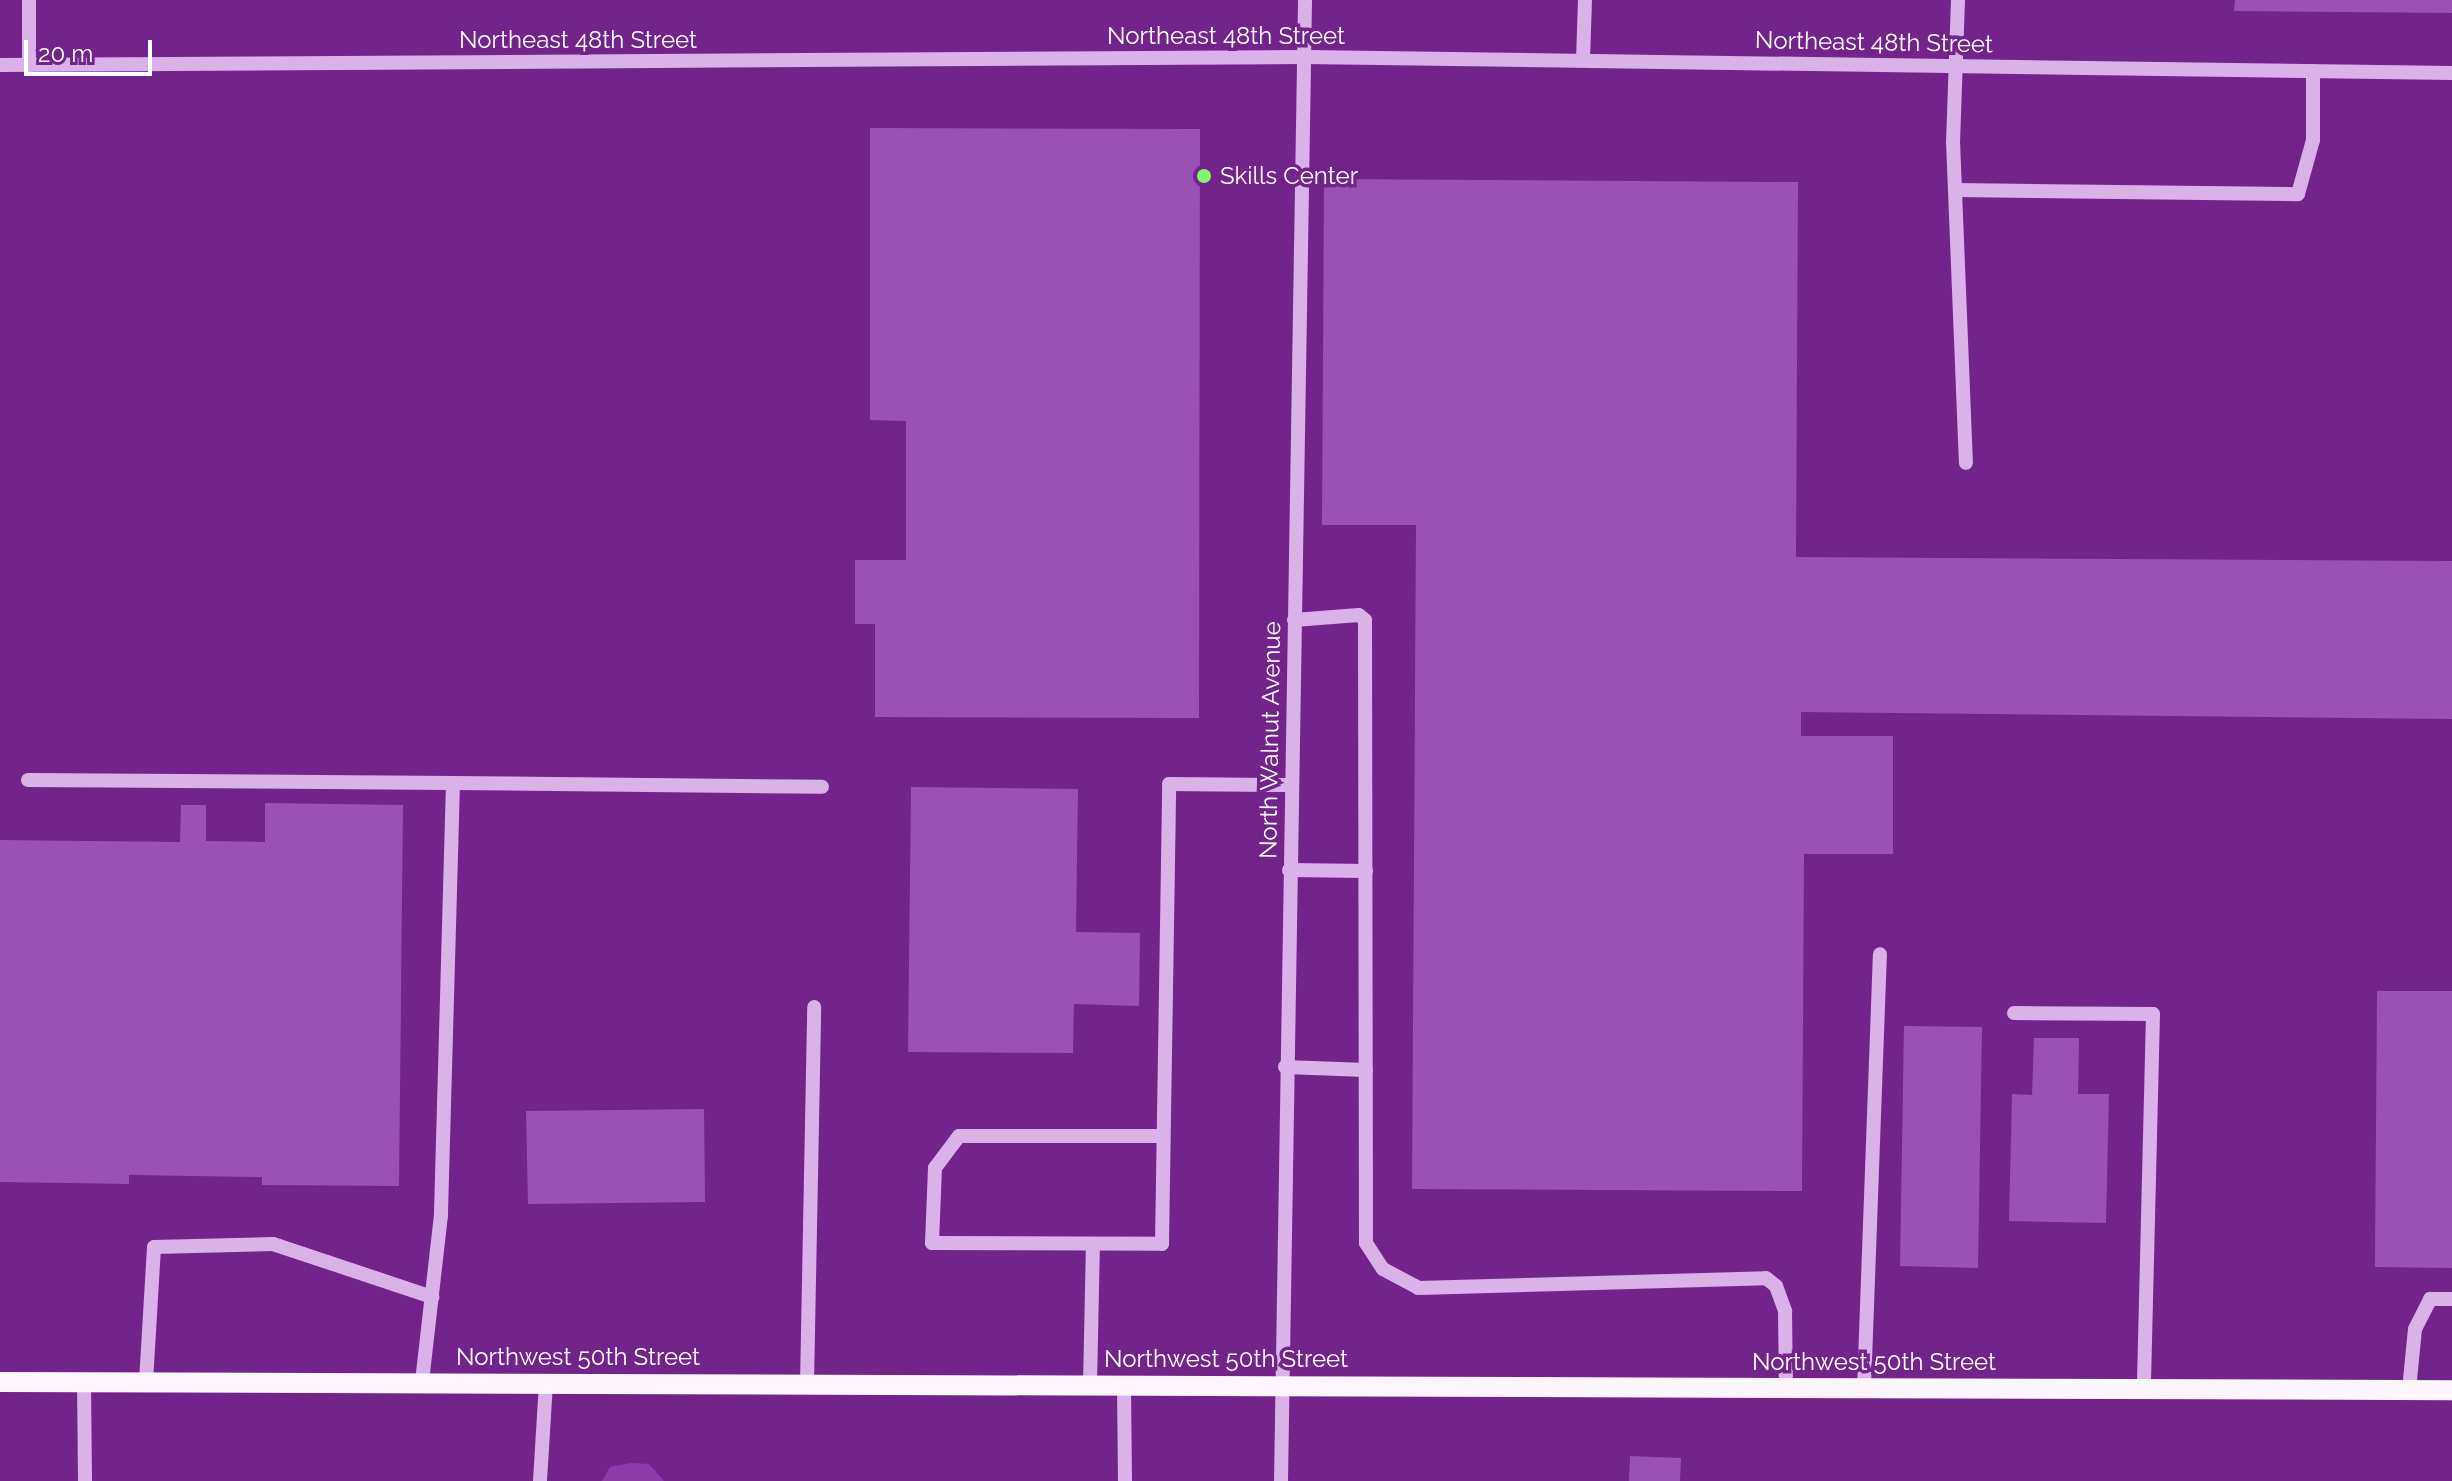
<!DOCTYPE html>
<html>
<head>
<meta charset="utf-8">
<style>
  body { margin:0 }
  #map { position:relative; width:2452px; height:1481px; overflow:hidden; background:#72248a; font-family:Raleway,sans-serif }
  div>[style] { position:absolute }
  [style*='--x'] { left:calc(var(--x)*1px); top:calc(var(--y)*1px); width:calc(var(--w)*1px); rotate:calc(var(--a)*1deg) }
  .green>* { inset:0; background:#8d3ca9 }
  .building>* { inset:0; background:#9a51b3 }
  .minor>* { height:14px; margin:-7px; padding:0 7px; transform-origin:7px; border-radius:7px; background:#dbb1ea }
  .major>* { height:20px; margin:-10px; padding:0 10px; transform-origin:10px; border-radius:10px; background:#fcf5fe }
  .dots>* { width:22px; height:22px; translate:-50% -50%; box-sizing:border-box; border:4px solid #72248a; border-radius:50% }
  span { translate:-50% -50%; white-space:nowrap; text-align:center; line-height:1.15; -webkit-text-stroke:7px #72248a; paint-order:stroke }
  .street-label { font-size:24px; color:#fff }
  .poi-label { font-size:24px; color:#fff }
  .left { translate:0 -50%; text-align:left }
  .scale { position:absolute; left:24px; top:40px; width:128px; height:36px; box-sizing:border-box; border:4px solid #fff; border-top:0; padding-left:10px; font-size:24px; line-height:28px; white-space:nowrap; color:#fff; -webkit-text-stroke:6px #72248a; paint-order:stroke }
</style>
</head>
<body>
<div id="map">
  <div class="green">
    <i style="clip-path:polygon(630px 1463px,649px 1464px,664px 1481px,602px 1481px,610px 1467px)"></i>
  </div>
  <div class="building">
    <i style="clip-path:polygon(2235px 0,2452px 0,2452px 13px,2234px 11px)"></i>
    <i style="clip-path:polygon(870px 128px,1200px 129px,1199px 718px,875px 717px,875px 624px,855px 624px,855px 560px,906px 560px,906px 421px,870px 420px)"></i>
    <i style="clip-path:polygon(1324px 179px,1798px 182px,1796px 557px,2452px 561px,2452px 719px,1801px 712px,1801px 736px,1893px 736px,1893px 854px,1804px 854px,1802px 1191px,1412px 1189px,1416px 525px,1322px 525px)"></i>
    <i style="clip-path:polygon(911px 787px,1078px 789px,1076px 932px,1140px 933px,1139px 1006px,1074px 1004px,1073px 1053px,908px 1052px)"></i>
    <i style="clip-path:polygon(265px 803px,403px 805px,399px 1186px,262px 1185px,262px 1177px,129px 1175px,129px 1184px,0 1182px,0 840px,180px 842px,181px 805px,206px 805px,206px 841px,265px 842px)"></i>
    <i style="clip-path:polygon(2377px 991px,2452px 991px,2452px 1268px,2375px 1267px)"></i>
    <i style="clip-path:polygon(1904px 1026px,1982px 1027px,1978px 1268px,1900px 1266px)"></i>
    <i style="clip-path:polygon(2034px 1038px,2079px 1038px,2078px 1094px,2109px 1094px,2106px 1223px,2009px 1221px,2012px 1094px,2032px 1095px)"></i>
    <i style="clip-path:polygon(704px 1109px,705px 1202px,528px 1204px,526px 1111px)"></i>
    <i style="clip-path:polygon(1630px 1456px,1681px 1458px,1680px 1481px,1629px 1481px)"></i>
  </div>
  <div class="minor">
    <i style="--x:29;--y:0;--w:65;--a:90"></i>
    <i style="--x:1958;--y:0;--w:141;--a:92"></i>
    <i style="--x:1953;--y:141;--w:322;--a:87.7"></i>
    <i style="--x:1583;--y:60;--w:60;--a:-88.1"></i>
    <i style="--x:0;--y:65;--w:1305;--a:-0.35"></i>
    <i style="--x:1305;--y:57;--w:1147;--a:0.8"></i>
    <i style="--x:1956;--y:190;--w:342;--a:0.7"></i>
    <i style="--x:2298;--y:194;--w:56;--a:-74.5"></i>
    <i style="--x:2313;--y:140;--w:69;--a:-90"></i>
    <i style="--x:1294;--y:620;--w:65;--a:-4.4"></i>
    <i style="--x:1359;--y:615;--w:8;--a:40"></i>
    <i style="--x:1365;--y:620;--w:623;--a:89.91"></i>
    <i style="--x:1366;--y:1243;--w:31;--a:57"></i>
    <i style="--x:1383;--y:1269;--w:40;--a:28"></i>
    <i style="--x:1418;--y:1288;--w:348;--a:-1.6"></i>
    <i style="--x:1766;--y:1278;--w:13;--a:39"></i>
    <i style="--x:1776;--y:1286;--w:27;--a:70"></i>
    <i style="--x:1785;--y:1311;--w:77;--a:89.3"></i>
    <i style="--x:28;--y:780;--w:425;--a:0.4"></i>
    <i style="--x:453;--y:783;--w:432;--a:91.6"></i>
    <i style="--x:441;--y:1215;--w:169;--a:96.5"></i>
    <i style="--x:453;--y:783;--w:369;--a:0.6"></i>
    <i style="--x:1289;--y:870;--w:77;--a:0.7"></i>
    <i style="--x:2014;--y:1013;--w:139;--a:0.4"></i>
    <i style="--x:2153;--y:1014;--w:375;--a:91.4"></i>
    <i style="--x:1285;--y:1067;--w:81;--a:2.1"></i>
    <i style="--x:1163;--y:1136;--w:204;--a:180"></i>
    <i style="--x:959;--y:1136;--w:40;--a:127"></i>
    <i style="--x:935;--y:1168;--w:75;--a:92.3"></i>
    <i style="--x:932;--y:1243;--w:230;--a:0.2"></i>
    <i style="--x:1162;--y:1244;--w:460;--a:-89.1"></i>
    <i style="--x:1169;--y:784;--w:122;--a:0.5"></i>
    <i style="--x:84;--y:1382;--w:99;--a:89.4"></i>
    <i style="--x:146;--y:1382;--w:135;--a:-86.6"></i>
    <i style="--x:154;--y:1247;--w:119;--a:-1.4"></i>
    <i style="--x:273;--y:1244;--w:168;--a:18.4"></i>
    <i style="--x:807;--y:1384;--w:377;--a:-88.9"></i>
    <i style="--x:1090;--y:1385;--w:141;--a:-88.8"></i>
    <i style="--x:1124;--y:1385;--w:96;--a:89.4"></i>
    <i style="--x:1864;--y:1388;--w:434;--a:-87.9"></i>
    <i style="--x:2409;--y:1390;--w:61;--a:-84.4"></i>
    <i style="--x:2415;--y:1329;--w:34;--a:-63"></i>
    <i style="--x:2430;--y:1299;--w:22;--a:0"></i>
    <i style="--x:540;--y:1481;--w:98;--a:-86.5"></i>
    <i style="--x:1281;--y:1481;--w:1481;--a:-89.07"></i>
  </div>
  <div class="major">
    <i style="--x:0;--y:1382;--w:2452;--a:0.19"></i>
  </div>
  <div class="dots">
    <i style="left:1204px;top:176px;background:#81f475"></i>
  </div>
  <div class="street-label">
    <span style="left:1226px;top:36px">Northeast 48th Street</span>
    <span style="left:578px;top:40px">Northeast 48th Street</span>
    <span style="left:1874px;top:42px;rotate:1deg">Northeast 48th Street</span>
    <span style="left:1270px;top:740px;rotate:-89deg">North Walnut Avenue</span>
    <span style="left:578px;top:1357px">Northwest 50th Street</span>
    <span style="left:1226px;top:1359px">Northwest 50th Street</span>
    <span style="left:1874px;top:1362px">Northwest 50th Street</span>
  </div>
  <div class="poi-label">
    <span class="left" style="left:1220px;top:176px">Skills Center</span>
  </div>
  <div class="scale">20 m</div>
</div>
</body>
</html>
